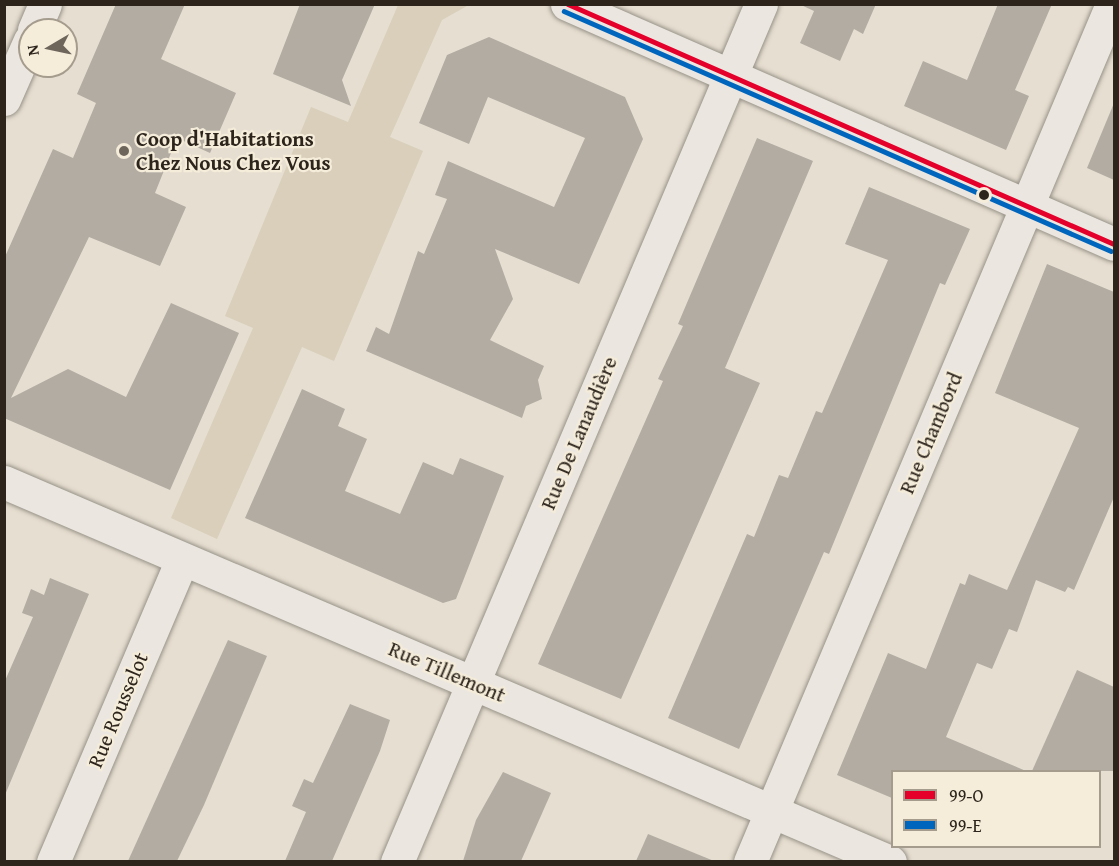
<!DOCTYPE html>
<html>
<head>
<meta charset="utf-8">
<style>
  body { margin:0 }
  #map { position:relative; width:1119px; height:866px; overflow:hidden; background:#e6ded0; font-family:"Gentium Book Plus",serif }
  div>[style] { position:absolute }
  [style*='--x'] { left:calc(var(--x)*1px); top:calc(var(--y)*1px); width:calc(var(--w)*1px); rotate:calc(var(--a)*1deg) }
  .green>* { inset:0; background:#d9cfbb }
  .building>* { inset:0; background:#b2aca3 }
  .roads { filter:drop-shadow(0 0 2px #979288) drop-shadow(0 0 2px #979288) }
  .street>* { height:33px; margin:-16.5px; padding:0 16.5px; transform-origin:16.5px; border-radius:16.5px; background:#ebe7e0 }
  .secondary>* { height:33px; margin:-16.5px; padding:0 16.5px; transform-origin:16.5px; border-radius:16.5px; background:#ebe7e0 }
  .bus-1>* { height:4.5px; margin:-2.25px; padding:0 2.25px; transform-origin:2.25px; border-radius:2.25px; background:#e4002b }
  .bus-2>* { height:4.5px; margin:-2.25px; padding:0 2.25px; transform-origin:2.25px; border-radius:2.25px; background:#0065bd }
  .dots>* { width:16px; height:16px; translate:-50% -50%; box-sizing:border-box; border:3px solid #f5ecda; border-radius:50% }
  span { translate:-50% -50%; white-space:nowrap; text-align:center; line-height:1.15; -webkit-text-stroke:4.5px #f5ecda; paint-order:stroke }
  .poi-label { font-size:21px; color:#2d251c; font-weight:700 }
  .left { translate:0 -50%; text-align:left }
  .street-label { font-size:21px; color:#2d251c }
  .frame { position:absolute; inset:0; border:6px solid #2d251c; pointer-events:none }
  .legend { position:absolute; left:891px; top:770px; width:210px; height:78px; box-sizing:border-box; background:#f5ecda; border:2px solid #a59c8e; margin:0; padding:8px 10px; list-style:none; font-size:18px; color:#2d251c }
  .legend li { display:flex; align-items:center; gap:12px; height:30px }
  .legend b { width:30px; border:2px solid #a59c8e }
  .north { position:absolute; left:18px; top:18px; width:60px; height:60px; box-sizing:border-box; background:#f5ecda; border:2px solid #a59c8e; border-radius:50%; rotate:261deg; font-size:16px; font-weight:700; line-height:24px; text-align:center; color:#2d251c }
  .north::after { content:''; display:block; margin:auto; width:21px; height:27px; background:#6e665b; clip-path:polygon(50% 0,100% 100%,50% 72%,0 100%) }
</style>
</head>
<body>
<div id="map">
  <div class="green">
    <i style="clip-path:polygon(398px 5px,467px 6px,442px 20px,390px 137px,423px 151px,334px 361px,302px 347px,217px 539px,171px 518px,253px 328px,225px 316px,311px 107px,348px 122px)"></i>
  </div>
  <div class="building">
    <i style="clip-path:polygon(116px 4px,185px 4px,161px 59px,236px 93px,210px 153px,177px 138px,155px 193px,186px 207px,160px 266px,89px 237px,11px 398px,68px 369px,126px 397px,171px 303px,239px 333px,170px 490px,4px 418px,4px 259px,53px 149px,73px 158px,96px 103px,77px 94px)"></i>
    <i style="clip-path:polygon(300px 4px,375px 4px,342px 80px,351px 106px,273px 74px)"></i>
    <i style="clip-path:polygon(799px 4px,876px 4px,863px 34px,854px 29px,840px 61px,800px 43px,814px 11px)"></i>
    <i style="clip-path:polygon(998px 4px,1052px 4px,1015px 90px,1029px 96px,1006px 150px,904px 106px,923px 61px,967px 80px)"></i>
    <i style="clip-path:polygon(489px 37px,625px 97px,643px 139px,579px 284px,495px 249px,513px 299px,490px 340px,544px 366px,538px 380px,542px 399px,526px 406px,522px 418px,366px 351px,376px 327px,389px 334px,418px 251px,424px 254px,447px 199px,435px 195px,448px 161px,554px 207px,585px 138px,488px 97px,469px 144px,419px 123px,447px 55px)"></i>
    <i style="clip-path:polygon(1114px 103px,1114px 180px,1087px 168px)"></i>
    <i style="clip-path:polygon(757px 138px,813px 161px,725px 368px,760px 383px,621px 699px,538px 664px,663px 381px,658px 379px,683px 326px,678px 324px)"></i>
    <i style="clip-path:polygon(869px 187px,970px 229px,945px 285px,940px 283px,829px 554px,824px 552px,739px 749px,668px 718px,747px 534px,754px 537px,779px 475px,788px 478px,816px 411px,822px 413px,888px 260px,845px 244px)"></i>
    <i style="clip-path:polygon(1047px 264px,1114px 292px,1114px 497px,1074px 590px,1068px 587px,1065px 592px,1036px 580px,1017px 632px,1009px 629px,992px 669px,977px 663px,946px 737px,1026px 771px,892px 771px,892px 798px,837px 775px,888px 653px,926px 669px,960px 583px,965px 585px,969px 574px,1007px 590px,1079px 428px,995px 393px)"></i>
    <i style="clip-path:polygon(302px 389px,345px 409px,338px 426px,367px 439px,345px 491px,400px 514px,423px 462px,453px 475px,460px 458px,504px 476px,456px 599px,443px 603px,245px 518px)"></i>
    <i style="clip-path:polygon(50px 578px,89px 594px,5px 795px,4px 683px,33px 617px,22px 613px,31px 589px,44px 595px)"></i>
    <i style="clip-path:polygon(228px 640px,267px 656px,204px 805px,177px 861px,128px 861px)"></i>
    <i style="clip-path:polygon(1077px 670px,1114px 687px,1114px 771px,1032px 771px)"></i>
    <i style="clip-path:polygon(350px 704px,390px 720px,380px 751px,332px 861px,285px 861px,306px 812px,292px 806px,304px 779px,313px 783px)"></i>
    <i style="clip-path:polygon(503px 772px,551px 793px,521px 861px,463px 861px,476px 820px)"></i>
    <i style="clip-path:polygon(648px 834px,714px 861px,636px 861px)"></i>
  </div>
  <div class="roads">
    <div class="street">
      <i style="--x:34;--y:30;--w:28;--a:-67"></i>
      <i style="--x:4;--y:99;--w:64;--a:-66.2"></i>
      <i style="--x:4;--y:482;--w:964;--a:23.21"></i>
      <i style="--x:53;--y:862;--w:329;--a:-66.9"></i>
      <i style="--x:397;--y:862;--w:932;--a:-67.01"></i>
      <i style="--x:750;--y:862;--w:931;--a:-67.12"></i>
    </div>
    <div class="secondary">
      <i style="--x:567;--y:4;--w:597;--a:23.69"></i>
    </div>
  </div>
  <div class="bus-1">
    <i style="--x:568;--y:4;--w:596;--a:23.73"></i>
  </div>
  <div class="bus-2">
    <i style="--x:564;--y:11;--w:597;--a:23.69"></i>
  </div>
  <div class="dots">
    <i style="left:124px;top:151px;background:#6e665b"></i>
    <i style="left:984px;top:195px;background:#2d251c"></i>
  </div>
  <div class="poi-label">
    <span class="left" style="left:136px;top:151px">Coop d'Habitations<br>Chez Nous Chez Vous</span>
  </div>
  <div class="street-label">
    <span style="left:579px;top:433px;rotate:-67deg">Rue De Lanaudière</span>
    <span style="left:931px;top:433px;rotate:-67deg">Rue Chambord</span>
    <span style="left:447px;top:672px;rotate:23deg">Rue Tillemont</span>
    <span style="left:118px;top:710px;rotate:-67deg">Rue Rousselot</span>
  </div>
  <div class="frame"></div>
  <ul class="legend">
  <li><b style="height:8px;background:#e4002b"></b>99-O</li>
  <li><b style="height:8px;background:#0065bd"></b>99-E</li>
  </ul>
  <div class="north">N</div>
</div>
</body>
</html>
